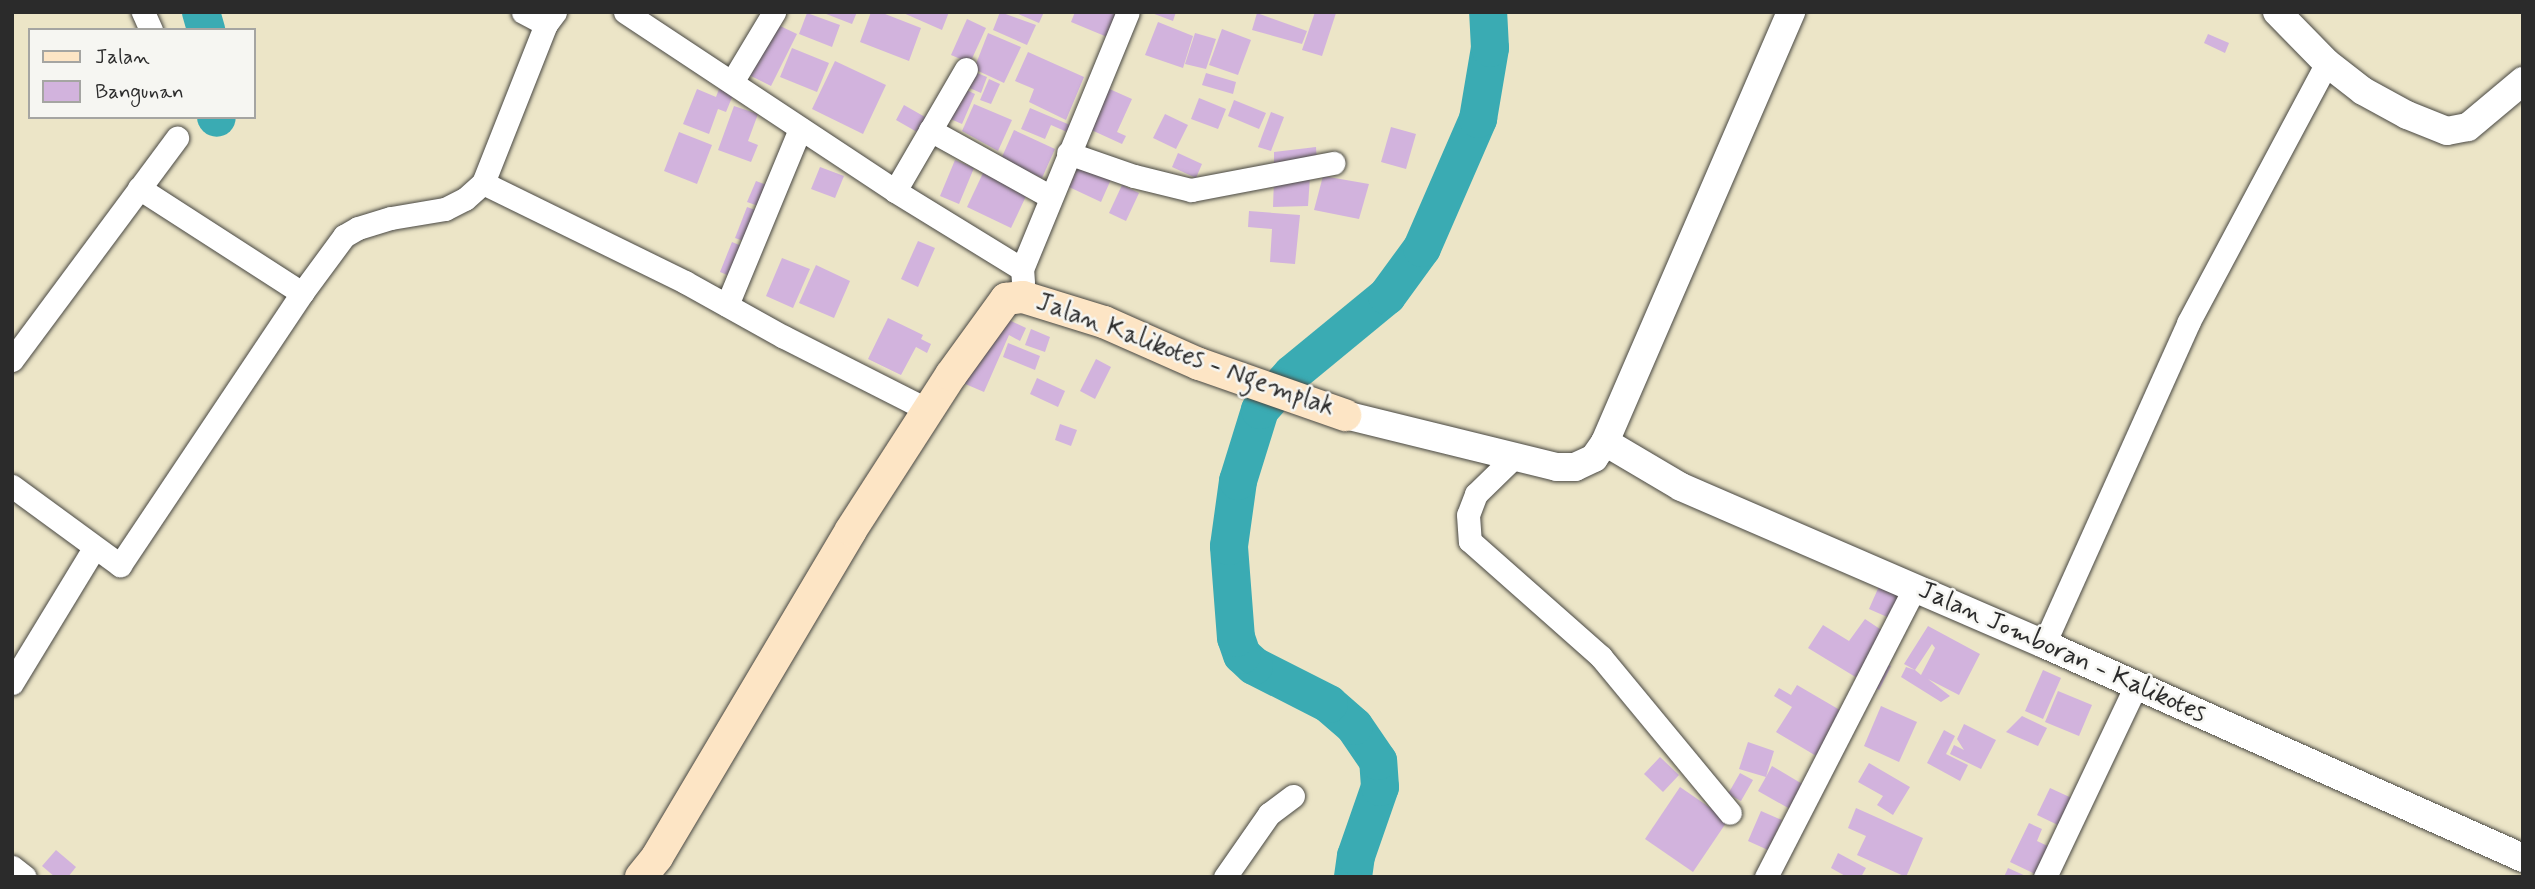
<!DOCTYPE html>
<html>
<head>
<meta charset="utf-8">
<style>
  body { margin:0 }
  #map { position:relative; width:2535px; height:889px; overflow:hidden; background:#ece5c7; font-family:Mynerve,sans-serif }
  div>[style] { position:absolute }
  [style*='--x'] { left:calc(var(--x)*1px); top:calc(var(--y)*1px); width:calc(var(--w)*1px); rotate:calc(var(--a)*1deg) }
  .river>* { height:38px; margin:-19px; padding:0 19px; transform-origin:19px; border-radius:19px; background:#3aabb3 }
  .building>* { inset:0; background:#d2b3dd }
  .roads { filter:drop-shadow(0 0 2px #484742) drop-shadow(0 0 2px #484742) }
  .minor>* { height:23px; margin:-11.5px; padding:0 11.5px; transform-origin:11.5px; border-radius:11.5px; background:#fff }
  .tertiary>* { height:28px; margin:-14px; padding:0 14px; transform-origin:14px; border-radius:14px; background:#fff }
  .secondary>* { height:32px; margin:-16px; padding:0 16px; transform-origin:16px; border-radius:16px; background:#fde5c5 }
  span { translate:-50% -50%; white-space:nowrap; text-align:center; line-height:1.15; -webkit-text-stroke:5px #f6f6f2; paint-order:stroke }
  .street-label { font-size:26px; color:#2b2b2b }
  .frame { position:absolute; inset:0; border:14px solid #2b2b2b; pointer-events:none }
  .legend { position:absolute; left:28px; top:28px; width:228px; height:91px; box-sizing:border-box; background:#f6f6f2; border:2px solid #a5a5a2; margin:0; padding:9px 12px; list-style:none; font-size:21px; color:#2b2b2b }
  .legend li { display:flex; align-items:center; gap:14px; height:35px }
  .legend b { width:35px; border:2px solid #a5a5a2 }
</style>
</head>
<body>
<div id="map">
  <div class="river">
    <i style="--x:201;--y:12;--w:19;--a:74"></i>
    <i style="--x:216;--y:117;--w:1;--a:45"></i>
    <i style="--x:1353;--y:877;--w:21;--a:-82"></i>
    <i style="--x:1356;--y:856;--w:73;--a:-70.8"></i>
    <i style="--x:1380;--y:787;--w:26;--a:-94"></i>
    <i style="--x:1378;--y:761;--w:42;--a:-124.4"></i>
    <i style="--x:1354;--y:726;--w:33;--a:-139"></i>
    <i style="--x:1329;--y:704;--w:84;--a:-153.1"></i>
    <i style="--x:1254;--y:666;--w:16;--a:-137"></i>
    <i style="--x:1242;--y:655;--w:18;--a:-109"></i>
    <i style="--x:1236;--y:638;--w:92;--a:-94.4"></i>
    <i style="--x:1229;--y:546;--w:66;--a:-82.1"></i>
    <i style="--x:1238;--y:481;--w:74;--a:-72.8"></i>
    <i style="--x:1260;--y:410;--w:48;--a:-48.4"></i>
    <i style="--x:1292;--y:374;--w:123;--a:-39.4"></i>
    <i style="--x:1387;--y:296;--w:59;--a:-53.9"></i>
    <i style="--x:1422;--y:248;--w:141;--a:-66.5"></i>
    <i style="--x:1478;--y:119;--w:72;--a:-80.4"></i>
    <i style="--x:1490;--y:48;--w:36;--a:-93"></i>
  </div>
  <div class="building">
    <i style="clip-path:polygon(821px 12px,857px 12px,852px 24px)"></i>
    <i style="clip-path:polygon(871px 12px,880px 12px,921px 28px,909px 61px,860px 42px)"></i>
    <i style="clip-path:polygon(901px 12px,949px 12px,942px 30px)"></i>
    <i style="clip-path:polygon(1000px 12px,1036px 25px,1027px 45px,993px 30px)"></i>
    <i style="clip-path:polygon(1014px 12px,1044px 12px,1039px 23px)"></i>
    <i style="clip-path:polygon(1075px 12px,1109px 12px,1120px 17px,1112px 39px,1071px 22px)"></i>
    <i style="clip-path:polygon(1149px 12px,1176px 12px,1173px 21px)"></i>
    <i style="clip-path:polygon(1315px 12px,1336px 13px,1322px 56px,1302px 50px)"></i>
    <i style="clip-path:polygon(807px 13px,840px 25px,832px 47px,799px 34px)"></i>
    <i style="clip-path:polygon(1257px 13px,1307px 31px,1302px 44px,1252px 30px)"></i>
    <i style="clip-path:polygon(967px 19px,986px 28px,970px 63px,951px 55px)"></i>
    <i style="clip-path:polygon(1158px 22px,1193px 36px,1183px 68px,1145px 55px)"></i>
    <i style="clip-path:polygon(776px 24px,797px 34px,771px 86px,749px 75px)"></i>
    <i style="clip-path:polygon(1222px 29px,1251px 40px,1238px 75px,1209px 65px)"></i>
    <i style="clip-path:polygon(988px 33px,1021px 47px,1004px 83px,974px 69px)"></i>
    <i style="clip-path:polygon(1195px 33px,1216px 39px,1206px 69px,1185px 64px)"></i>
    <i style="clip-path:polygon(2208px 34px,2229px 43px,2225px 53px,2204px 43px)"></i>
    <i style="clip-path:polygon(792px 48px,829px 63px,817px 92px,780px 77px)"></i>
    <i style="clip-path:polygon(1028px 52px,1084px 77px,1066px 120px,1029px 102px,1034px 89px,1015px 81px)"></i>
    <i style="clip-path:polygon(835px 61px,886px 85px,863px 134px,812px 109px)"></i>
    <i style="clip-path:polygon(972px 71px,987px 77px,981px 93px,965px 86px)"></i>
    <i style="clip-path:polygon(1206px 73px,1236px 82px,1233px 94px,1202px 85px)"></i>
    <i style="clip-path:polygon(989px 79px,1000px 84px,991px 104px,980px 100px)"></i>
    <i style="clip-path:polygon(960px 87px,975px 94px,962px 124px,946px 117px)"></i>
    <i style="clip-path:polygon(1105px 87px,1132px 99px,1117px 132px,1126px 136px,1122px 144px,1087px 128px)"></i>
    <i style="clip-path:polygon(697px 89px,716px 97px,719px 89px,733px 95px,726px 112px,718px 109px,709px 134px,683px 124px)"></i>
    <i style="clip-path:polygon(1199px 98px,1226px 109px,1218px 129px,1191px 119px)"></i>
    <i style="clip-path:polygon(1234px 100px,1266px 113px,1259px 129px,1228px 116px)"></i>
    <i style="clip-path:polygon(974px 104px,1012px 120px,998px 151px,962px 131px)"></i>
    <i style="clip-path:polygon(904px 105px,932px 121px,924px 136px,896px 120px)"></i>
    <i style="clip-path:polygon(734px 106px,758px 114px,748px 141px,758px 145px,751px 162px,718px 150px)"></i>
    <i style="clip-path:polygon(1030px 108px,1070px 125px,1067px 132px,1051px 125px,1045px 139px,1021px 129px)"></i>
    <i style="clip-path:polygon(1271px 112px,1284px 117px,1271px 151px,1258px 147px)"></i>
    <i style="clip-path:polygon(1165px 114px,1188px 125px,1176px 149px,1153px 138px)"></i>
    <i style="clip-path:polygon(1391px 127px,1416px 134px,1406px 169px,1381px 162px)"></i>
    <i style="clip-path:polygon(1014px 130px,1055px 149px,1042px 178px,1001px 159px)"></i>
    <i style="clip-path:polygon(679px 132px,712px 145px,697px 184px,664px 171px)"></i>
    <i style="clip-path:polygon(1316px 147px,1317px 163px,1274px 169px,1274px 152px)"></i>
    <i style="clip-path:polygon(1178px 153px,1202px 164px,1196px 178px,1172px 167px)"></i>
    <i style="clip-path:polygon(955px 160px,974px 168px,959px 204px,940px 196px)"></i>
    <i style="clip-path:polygon(1080px 162px,1112px 177px,1101px 202px,1069px 187px)"></i>
    <i style="clip-path:polygon(820px 167px,844px 176px,835px 198px,811px 189px)"></i>
    <i style="clip-path:polygon(983px 173px,1027px 194px,1011px 228px,967px 207px)"></i>
    <i style="clip-path:polygon(1323px 176px,1369px 184px,1359px 219px,1314px 210px)"></i>
    <i style="clip-path:polygon(1310px 177px,1308px 206px,1273px 207px,1274px 179px)"></i>
    <i style="clip-path:polygon(756px 181px,772px 187px,764px 208px,747px 202px)"></i>
    <i style="clip-path:polygon(1122px 185px,1139px 193px,1126px 221px,1109px 213px)"></i>
    <i style="clip-path:polygon(747px 207px,764px 213px,752px 244px,735px 238px)"></i>
    <i style="clip-path:polygon(1249px 211px,1300px 215px,1295px 264px,1270px 262px,1272px 229px,1248px 227px)"></i>
    <i style="clip-path:polygon(918px 241px,935px 248px,918px 287px,901px 279px)"></i>
    <i style="clip-path:polygon(732px 242px,749px 249px,737px 279px,720px 272px)"></i>
    <i style="clip-path:polygon(782px 258px,810px 269px,793px 308px,766px 296px)"></i>
    <i style="clip-path:polygon(816px 265px,850px 281px,834px 318px,799px 303px)"></i>
    <i style="clip-path:polygon(996px 314px,1026px 328px,1020px 341px,1009px 335px,984px 392px,963px 383px)"></i>
    <i style="clip-path:polygon(888px 318px,923px 335px,921px 339px,931px 344px,927px 353px,916px 347px,901px 375px,868px 359px)"></i>
    <i style="clip-path:polygon(1031px 329px,1050px 337px,1045px 352px,1025px 345px)"></i>
    <i style="clip-path:polygon(1008px 343px,1040px 356px,1035px 370px,1003px 357px)"></i>
    <i style="clip-path:polygon(1096px 359px,1111px 367px,1095px 399px,1080px 391px)"></i>
    <i style="clip-path:polygon(1037px 378px,1065px 391px,1058px 407px,1030px 394px)"></i>
    <i style="clip-path:polygon(1060px 424px,1077px 430px,1071px 446px,1055px 440px)"></i>
    <i style="clip-path:polygon(1880px 584px,1905px 595px,1894px 620px,1869px 609px)"></i>
    <i style="clip-path:polygon(1865px 619px,1883px 631px,1862px 681px,1808px 648px,1823px 625px,1849px 641px)"></i>
    <i style="clip-path:polygon(evenodd,1928px 626px,1980px 654px,1959px 695px,1928px 679px,1950px 696px,1941px 702px,1901px 677px,1906px 667px,1915px 670px,1904px 664px,1928px 626px,1932px 644px,1935px 648px,1921px 675px,1915px 670px,1932px 644px)"></i>
    <i style="clip-path:polygon(1881px 661px,1891px 666px,1879px 690px,1869px 684px)"></i>
    <i style="clip-path:polygon(2043px 670px,2061px 678px,2043px 719px,2025px 711px)"></i>
    <i style="clip-path:polygon(1797px 685px,1845px 713px,1818px 757px,1776px 732px,1792px 707px,1774px 696px,1779px 688px,1791px 695px)"></i>
    <i style="clip-path:polygon(2058px 691px,2092px 705px,2079px 736px,2045px 722px)"></i>
    <i style="clip-path:polygon(1881px 706px,1917px 722px,1899px 762px,1864px 746px)"></i>
    <i style="clip-path:polygon(2022px 716px,2047px 728px,2038px 746px,2006px 732px)"></i>
    <i style="clip-path:polygon(1964px 724px,1996px 740px,1981px 769px,1950px 754px,1954px 745px,1964px 750px,1957px 739px)"></i>
    <i style="clip-path:polygon(1944px 730px,1955px 736px,1946px 754px,1968px 765px,1960px 781px,1927px 763px)"></i>
    <i style="clip-path:polygon(1748px 742px,1774px 751px,1766px 777px,1739px 769px)"></i>
    <i style="clip-path:polygon(1660px 757px,1679px 775px,1663px 792px,1644px 774px)"></i>
    <i style="clip-path:polygon(1869px 763px,1910px 787px,1893px 815px,1877px 805px,1883px 796px,1858px 782px)"></i>
    <i style="clip-path:polygon(1772px 766px,1804px 785px,1790px 809px,1758px 791px)"></i>
    <i style="clip-path:polygon(1740px 773px,1753px 780px,1741px 801px,1728px 794px)"></i>
    <i style="clip-path:polygon(1680px 787px,1728px 820px,1693px 872px,1645px 839px)"></i>
    <i style="clip-path:polygon(2050px 788px,2076px 800px,2062px 827px,2037px 815px)"></i>
    <i style="clip-path:polygon(1856px 808px,1923px 838px,1906px 877px,1857px 855px,1866px 836px,1848px 828px)"></i>
    <i style="clip-path:polygon(1761px 811px,1782px 820px,1768px 850px,1748px 841px)"></i>
    <i style="clip-path:polygon(2029px 823px,2042px 829px,2037px 841px,2054px 849px,2041px 877px,2010px 862px)"></i>
    <i style="clip-path:polygon(56px 850px,76px 867px,68px 877px,55px 877px,42px 866px)"></i>
    <i style="clip-path:polygon(1838px 853px,1866px 868px,1861px 877px,1847px 877px,1831px 868px)"></i>
    <i style="clip-path:polygon(2008px 868px,2028px 877px,2004px 877px)"></i>
  </div>
  <div class="roads">
    <div class="minor">
      <i style="--x:143;--y:12;--w:20;--a:66"></i>
      <i style="--x:523;--y:12;--w:26;--a:28"></i>
      <i style="--x:625;--y:12;--w:324;--a:33.5"></i>
      <i style="--x:895;--y:191;--w:149;--a:31.6"></i>
      <i style="--x:732;--y:82;--w:82;--a:-59"></i>
      <i style="--x:930;--y:130;--w:138;--a:29"></i>
      <i style="--x:1068;--y:153;--w:70;--a:19.2"></i>
      <i style="--x:1134;--y:176;--w:59;--a:13.8"></i>
      <i style="--x:1191;--y:190;--w:145;--a:-10.8"></i>
      <i style="--x:483;--y:183;--w:225;--a:26.1"></i>
      <i style="--x:685;--y:282;--w:113;--a:29.1"></i>
      <i style="--x:784;--y:337;--w:161;--a:26.9"></i>
      <i style="--x:139;--y:188;--w:194;--a:32.8"></i>
      <i style="--x:895;--y:191;--w:141;--a:-59.8"></i>
      <i style="--x:1023;--y:282;--w:13;--a:-94"></i>
      <i style="--x:1022;--y:269;--w:278;--a:-67.6"></i>
      <i style="--x:727;--y:305;--w:191;--a:-67.5"></i>
      <i style="--x:12;--y:360;--w:277;--a:-53.4"></i>
      <i style="--x:1514;--y:457;--w:53;--a:135.8"></i>
      <i style="--x:1476;--y:494;--w:22;--a:111"></i>
      <i style="--x:1468;--y:515;--w:26;--a:86"></i>
      <i style="--x:1470;--y:541;--w:175;--a:41.5"></i>
      <i style="--x:1601;--y:657;--w:202;--a:50.4"></i>
      <i style="--x:12;--y:486;--w:134;--a:36.2"></i>
      <i style="--x:120;--y:565;--w:327;--a:-56.2"></i>
      <i style="--x:302;--y:293;--w:71;--a:-53.6"></i>
      <i style="--x:344;--y:236;--w:16;--a:-30"></i>
      <i style="--x:358;--y:228;--w:34;--a:-17"></i>
      <i style="--x:391;--y:218;--w:55;--a:-9.5"></i>
      <i style="--x:445;--y:209;--w:22;--a:-27"></i>
      <i style="--x:465;--y:199;--w:24;--a:-42"></i>
      <i style="--x:483;--y:183;--w:171;--a:-68.4"></i>
      <i style="--x:546;--y:24;--w:15;--a:-53"></i>
      <i style="--x:2044;--y:644;--w:352;--a:-65.8"></i>
      <i style="--x:2188;--y:323;--w:295;--a:-61.9"></i>
      <i style="--x:12;--y:683;--w:158;--a:-58.7"></i>
      <i style="--x:12;--y:867;--w:16;--a:38"></i>
      <i style="--x:1225;--y:877;--w:77;--a:-55.1"></i>
      <i style="--x:1269;--y:814;--w:30;--a:-37"></i>
      <i style="--x:1766;--y:877;--w:326;--a:-62.8"></i>
      <i style="--x:2045;--y:877;--w:212;--a:-64.6"></i>
    </div>
    <div class="tertiary">
      <i style="--x:2277;--y:12;--w:71;--a:45.6"></i>
      <i style="--x:2327;--y:63;--w:46;--a:37.9"></i>
      <i style="--x:2363;--y:91;--w:50;--a:28.6"></i>
      <i style="--x:2407;--y:115;--w:43;--a:21.8"></i>
      <i style="--x:2447;--y:131;--w:21;--a:-11"></i>
      <i style="--x:2468;--y:127;--w:72;--a:-39.9"></i>
      <i style="--x:1345;--y:415;--w:218;--a:13.8"></i>
      <i style="--x:1557;--y:467;--w:18;--a:0"></i>
      <i style="--x:1575;--y:467;--w:21;--a:-25"></i>
      <i style="--x:1594;--y:458;--w:19;--a:-55"></i>
      <i style="--x:1605;--y:442;--w:469;--a:-66.6"></i>
      <i style="--x:1605;--y:442;--w:88;--a:30.6"></i>
      <i style="--x:1681;--y:487;--w:395;--a:23.4"></i>
      <i style="--x:2044;--y:644;--w:525;--a:24.07"></i>
    </div>
    <div class="secondary">
      <i style="--x:641;--y:877;--w:26;--a:-51"></i>
      <i style="--x:657;--y:857;--w:380;--a:-59.3"></i>
      <i style="--x:851;--y:530;--w:184;--a:-57.2"></i>
      <i style="--x:951;--y:375;--w:94;--a:-54.1"></i>
      <i style="--x:1006;--y:299;--w:17;--a:-7"></i>
      <i style="--x:1023;--y:297;--w:85;--a:17.2"></i>
      <i style="--x:1104;--y:322;--w:104;--a:23.9"></i>
      <i style="--x:1199;--y:364;--w:155;--a:19.3"></i>
    </div>
  </div>
  <div class="street-label">
    <span style="left:1185px;top:356px;rotate:20deg">Jalan Kalikotes - Ngemplak</span>
    <span style="left:2062px;top:653px;rotate:24deg">Jalan Jomboran - Kalikotes</span>
  </div>
  <div class="frame"></div>
  <ul class="legend">
  <li><b style="height:9px;background:#fde5c5"></b>Jalan</li>
  <li><b style="height:19px;background:#d2b3dd"></b>Bangunan</li>
  </ul>
</div>
</body>
</html>
